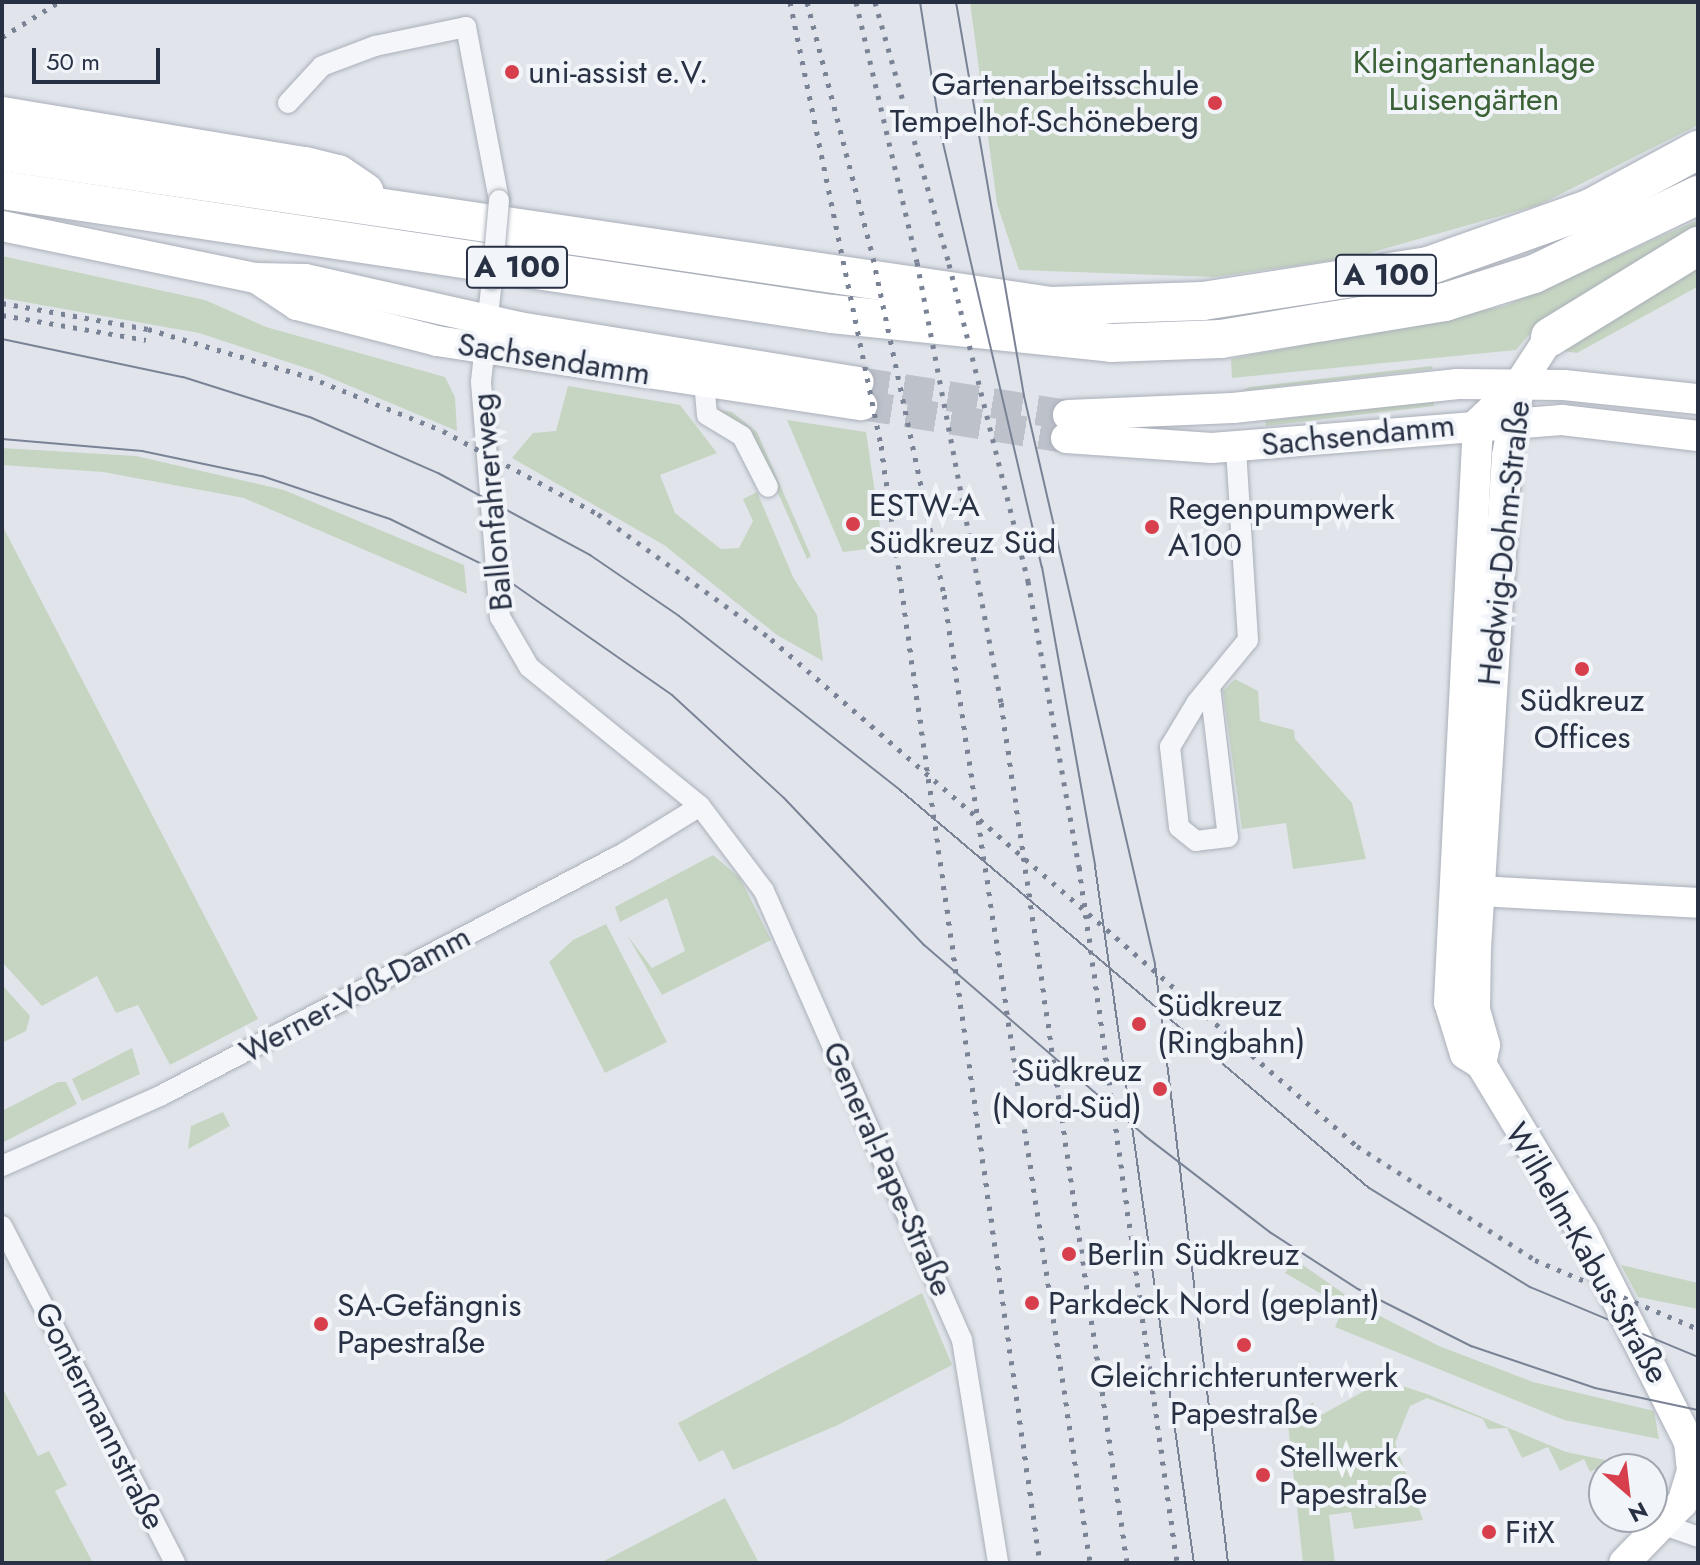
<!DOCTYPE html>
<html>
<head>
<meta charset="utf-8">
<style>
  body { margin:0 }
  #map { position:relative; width:1700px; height:1565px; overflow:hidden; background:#e1e5eb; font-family:Jost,sans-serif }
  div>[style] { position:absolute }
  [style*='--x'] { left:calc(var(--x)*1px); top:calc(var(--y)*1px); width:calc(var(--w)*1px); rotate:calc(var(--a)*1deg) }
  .green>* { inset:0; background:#c6d5c2 }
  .secondary-tunnel>* { height:30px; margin-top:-15px; transform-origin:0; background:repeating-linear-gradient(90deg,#bcc1ca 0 30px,transparent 0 45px) }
  .roads { filter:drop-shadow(0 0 2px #aaafb9) drop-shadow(0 0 2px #aaafb9) }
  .street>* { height:20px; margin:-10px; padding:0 10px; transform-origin:10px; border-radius:10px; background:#f5f6f9 }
  .secondary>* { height:30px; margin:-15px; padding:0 15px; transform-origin:15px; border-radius:15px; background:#fff }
  .highway>* { height:38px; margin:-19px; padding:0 19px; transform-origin:19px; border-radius:19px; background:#fff }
  .tram>* { height:2px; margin:-1px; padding:0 1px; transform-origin:1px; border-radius:1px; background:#7a8396 }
  .rail>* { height:5px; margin-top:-2.5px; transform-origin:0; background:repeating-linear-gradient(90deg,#7a8396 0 4px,transparent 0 12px) }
  .bridges { filter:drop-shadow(0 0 2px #aaafb9) drop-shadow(0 0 2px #aaafb9) }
  .street-bridge>* { height:20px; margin:-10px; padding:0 10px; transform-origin:10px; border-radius:10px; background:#f5f6f9 }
  .dots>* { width:22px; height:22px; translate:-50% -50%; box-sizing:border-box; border:4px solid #f1f4f8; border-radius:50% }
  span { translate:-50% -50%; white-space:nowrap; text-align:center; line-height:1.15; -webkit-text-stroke:8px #f1f4f8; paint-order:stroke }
  .shield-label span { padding:2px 6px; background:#f1f4f8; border:2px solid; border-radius:6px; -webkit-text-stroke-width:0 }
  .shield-label { font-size:30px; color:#283144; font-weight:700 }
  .park-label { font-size:32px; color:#3a6135 }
  .poi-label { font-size:32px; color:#283144 }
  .left { translate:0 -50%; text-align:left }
  .right { translate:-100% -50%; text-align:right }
  .street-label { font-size:32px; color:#283144 }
  .frame { position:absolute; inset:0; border:4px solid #283144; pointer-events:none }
  .north { position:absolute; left:1588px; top:1453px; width:80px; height:80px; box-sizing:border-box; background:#f1f4f8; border:2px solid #a1a6b0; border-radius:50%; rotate:152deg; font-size:22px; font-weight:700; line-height:32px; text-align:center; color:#283144 }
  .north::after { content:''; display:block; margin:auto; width:28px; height:36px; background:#d73f4d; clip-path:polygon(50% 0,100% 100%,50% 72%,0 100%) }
  .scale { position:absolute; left:32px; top:48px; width:128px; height:36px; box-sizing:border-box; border:4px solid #283144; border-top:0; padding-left:10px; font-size:24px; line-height:28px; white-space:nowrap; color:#283144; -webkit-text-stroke:6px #f1f4f8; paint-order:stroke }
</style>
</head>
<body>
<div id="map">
  <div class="green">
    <i style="clip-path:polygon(970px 2px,1698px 2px,1698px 125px,1539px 205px,1355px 257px,1215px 277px,1019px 270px,997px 204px)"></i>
    <i style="clip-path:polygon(1698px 220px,1698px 233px,1528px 336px,1516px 350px,1232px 378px,1231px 359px,1505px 306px)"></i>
    <i style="clip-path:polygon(2px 256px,205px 300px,266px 327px,445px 377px,455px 397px,457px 431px,312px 370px,199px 333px,2px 298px)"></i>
    <i style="clip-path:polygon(1698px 261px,1697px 287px,1577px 353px,1558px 350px)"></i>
    <i style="clip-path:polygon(1432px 366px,1433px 369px,1240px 391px,1250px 387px)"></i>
    <i style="clip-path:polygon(568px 386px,680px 405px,717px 453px,660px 475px,675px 513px,721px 549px,739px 548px,753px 521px,743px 499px,757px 492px,793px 577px,817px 615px,823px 661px,777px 635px,664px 545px,512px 458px,533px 433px,556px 431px)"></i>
    <i style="clip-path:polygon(1434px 401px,1434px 406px,1266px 426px,1265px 421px)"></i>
    <i style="clip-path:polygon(712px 409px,732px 412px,757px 432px,811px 556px,807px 559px,751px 431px)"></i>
    <i style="clip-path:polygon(787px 420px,866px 432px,883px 547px,843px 552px)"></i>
    <i style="clip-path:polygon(2px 448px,136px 456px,284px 490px,464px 565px,467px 594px,244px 498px,103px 472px,2px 465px)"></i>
    <i style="clip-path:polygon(2px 525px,258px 1019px,170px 1065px,138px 1005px,116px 1013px,97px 976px,42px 1006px,2px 962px)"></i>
    <i style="clip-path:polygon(1235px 679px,1258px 691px,1260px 721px,1294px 730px,1295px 739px,1352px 803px,1366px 859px,1293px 869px,1286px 823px,1242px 829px,1223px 691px)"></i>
    <i style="clip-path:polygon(713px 855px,740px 878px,771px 940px,662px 995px,627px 935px,652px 968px,685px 951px,667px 898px,620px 922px,615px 907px)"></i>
    <i style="clip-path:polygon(606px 924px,667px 1042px,605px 1073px,549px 962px,573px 940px)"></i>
    <i style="clip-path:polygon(2px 985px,30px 1016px,26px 1031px,2px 1043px)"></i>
    <i style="clip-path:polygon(132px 1048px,140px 1074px,82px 1101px,72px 1079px)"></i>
    <i style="clip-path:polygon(58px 1082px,66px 1082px,77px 1104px,2px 1143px,2px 1111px)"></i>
    <i style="clip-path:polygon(223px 1112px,230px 1126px,188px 1149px,191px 1126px)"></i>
    <i style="clip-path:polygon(1294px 1259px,1366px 1309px,1439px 1346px,1533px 1382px,1654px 1411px,1659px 1439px,1564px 1420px,1335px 1327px,1344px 1307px,1285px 1273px)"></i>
    <i style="clip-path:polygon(1621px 1265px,1698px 1283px,1698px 1309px,1638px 1297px)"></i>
    <i style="clip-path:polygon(922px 1293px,952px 1365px,838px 1425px,733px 1470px,723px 1450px,699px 1462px,678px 1423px)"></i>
    <i style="clip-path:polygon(1393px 1383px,1427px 1394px,1566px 1452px,1650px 1469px,1602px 1466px,1590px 1472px,1584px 1459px,1560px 1471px,1548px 1447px,1522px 1458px,1507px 1428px,1488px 1429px,1483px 1419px,1427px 1398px,1410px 1406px,1395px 1443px,1423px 1520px,1354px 1529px,1351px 1512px,1329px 1515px,1335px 1563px,1303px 1563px,1288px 1424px,1313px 1402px,1316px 1418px,1375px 1385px)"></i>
    <i style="clip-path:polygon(2px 1387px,38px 1456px,49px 1451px,67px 1485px,55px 1491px,93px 1563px,2px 1563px)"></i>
    <i style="clip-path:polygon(725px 1498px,759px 1563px,600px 1563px)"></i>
  </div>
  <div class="secondary-tunnel">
    <i style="--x:859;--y:382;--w:212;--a:9"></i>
    <i style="--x:862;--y:405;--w:207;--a:9.2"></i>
  </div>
  <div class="roads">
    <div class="street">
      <i style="--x:288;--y:103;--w:50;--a:-47.4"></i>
      <i style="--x:322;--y:66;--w:57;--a:-20.7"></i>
      <i style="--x:375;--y:46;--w:93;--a:-11.8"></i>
      <i style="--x:466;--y:27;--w:176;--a:79.2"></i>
      <i style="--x:492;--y:279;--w:104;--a:96.1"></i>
      <i style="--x:481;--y:382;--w:236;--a:85.4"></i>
      <i style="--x:500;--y:617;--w:58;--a:59.9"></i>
      <i style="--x:529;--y:667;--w:220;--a:39.1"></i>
      <i style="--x:700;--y:806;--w:106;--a:53"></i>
      <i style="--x:764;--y:891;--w:491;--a:66.2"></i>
      <i style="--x:962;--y:1340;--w:226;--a:80.8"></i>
      <i style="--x:704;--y:381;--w:34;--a:85"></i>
      <i style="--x:707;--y:415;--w:41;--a:31"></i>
      <i style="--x:742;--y:436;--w:57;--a:63"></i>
      <i style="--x:1210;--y:687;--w:151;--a:83.2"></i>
      <i style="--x:1228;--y:837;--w:32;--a:173"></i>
      <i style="--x:1196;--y:841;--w:22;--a:-141"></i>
      <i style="--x:1179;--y:827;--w:81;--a:-96.4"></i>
      <i style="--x:1170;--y:747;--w:52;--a:-59"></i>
      <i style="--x:1197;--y:702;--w:80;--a:-50.6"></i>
      <i style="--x:1248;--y:640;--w:193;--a:-93.6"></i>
      <i style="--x:2;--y:1166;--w:175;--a:-23.9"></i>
      <i style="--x:162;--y:1095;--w:522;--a:-27.65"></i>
      <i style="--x:624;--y:853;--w:89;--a:-31.7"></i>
      <i style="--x:2;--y:1226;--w:379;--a:62.8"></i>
      <i style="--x:1664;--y:1525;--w:36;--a:19"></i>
    </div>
    <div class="secondary">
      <i style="--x:2;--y:226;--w:259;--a:11.6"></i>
      <i style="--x:256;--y:278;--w:49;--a:1.2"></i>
      <i style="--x:305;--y:279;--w:219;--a:12.6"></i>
      <i style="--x:519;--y:327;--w:344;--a:9.2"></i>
      <i style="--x:256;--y:278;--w:49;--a:33.4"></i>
      <i style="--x:297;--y:305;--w:145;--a:14.4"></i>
      <i style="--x:437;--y:341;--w:430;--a:8.6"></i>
      <i style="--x:1520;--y:383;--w:58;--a:136.4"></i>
      <i style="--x:1478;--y:423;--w:580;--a:92.87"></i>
      <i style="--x:1449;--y:1002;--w:54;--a:72.9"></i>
      <i style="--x:1465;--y:1054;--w:19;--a:32"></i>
      <i style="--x:1481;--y:1064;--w:197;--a:58.9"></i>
      <i style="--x:1583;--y:1233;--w:234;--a:63.1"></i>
      <i style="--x:1689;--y:1442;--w:29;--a:84"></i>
      <i style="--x:1692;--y:1471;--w:34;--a:107"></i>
      <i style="--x:1682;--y:1503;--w:83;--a:134"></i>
      <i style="--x:1068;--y:415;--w:165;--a:-2.4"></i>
      <i style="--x:1233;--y:408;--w:226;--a:-6.1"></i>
      <i style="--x:1458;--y:384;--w:106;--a:0.5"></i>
      <i style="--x:1564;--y:385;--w:135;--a:6"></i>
      <i style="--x:1066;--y:438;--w:146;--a:3.9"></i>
      <i style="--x:1212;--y:448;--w:351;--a:-4.6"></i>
      <i style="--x:1562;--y:420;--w:137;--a:6.7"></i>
      <i style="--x:1461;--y:890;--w:237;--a:3.1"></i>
      <i style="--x:1481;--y:1064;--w:19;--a:-78"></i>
      <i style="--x:1485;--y:1045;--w:37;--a:-106"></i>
      <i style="--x:1475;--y:1009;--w:61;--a:-89.1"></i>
      <i style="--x:1476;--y:948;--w:493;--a:-86.4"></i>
      <i style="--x:1507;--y:456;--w:74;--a:-79.9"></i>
      <i style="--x:1520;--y:383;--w:55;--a:-56.9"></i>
    </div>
    <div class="highway">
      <i style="--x:2;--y:116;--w:307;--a:9.4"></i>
      <i style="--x:305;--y:166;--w:34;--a:14"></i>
      <i style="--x:338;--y:174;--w:32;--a:34"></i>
      <i style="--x:2;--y:152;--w:1060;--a:8.35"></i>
      <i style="--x:1051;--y:306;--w:152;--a:-1.9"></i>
      <i style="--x:1203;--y:301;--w:228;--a:-8.8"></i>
      <i style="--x:1428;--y:266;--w:173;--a:-19.6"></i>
      <i style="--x:1591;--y:208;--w:122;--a:-28.5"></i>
      <i style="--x:2;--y:190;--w:839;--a:8.5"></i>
      <i style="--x:832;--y:314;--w:281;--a:5.9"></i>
      <i style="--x:1111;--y:343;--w:110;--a:-2.1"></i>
      <i style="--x:1221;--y:339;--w:227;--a:-9.4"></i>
      <i style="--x:1445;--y:302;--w:93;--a:-17.5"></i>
      <i style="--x:1534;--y:274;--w:182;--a:-25.7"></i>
      <i style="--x:1550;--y:337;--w:174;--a:-31.6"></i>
    </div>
  </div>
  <div class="tram">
    <i style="--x:920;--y:2;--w:130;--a:81.1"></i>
    <i style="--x:940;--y:130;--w:449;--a:76.9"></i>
    <i style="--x:1042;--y:567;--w:304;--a:79.9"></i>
    <i style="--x:1095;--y:866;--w:704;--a:81.92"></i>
    <i style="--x:956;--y:2;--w:400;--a:80.2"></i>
    <i style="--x:1024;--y:396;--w:583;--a:77.01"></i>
    <i style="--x:1155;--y:964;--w:603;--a:83.05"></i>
    <i style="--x:2;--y:339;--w:185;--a:11.9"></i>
    <i style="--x:183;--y:377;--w:135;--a:17.6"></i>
    <i style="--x:312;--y:418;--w:137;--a:23.6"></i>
    <i style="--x:438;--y:473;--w:173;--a:28.3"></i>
    <i style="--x:590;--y:555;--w:108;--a:34.4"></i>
    <i style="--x:679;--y:616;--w:281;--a:38.2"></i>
    <i style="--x:900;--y:790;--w:615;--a:40.32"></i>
    <i style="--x:1369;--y:1188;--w:189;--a:31.6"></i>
    <i style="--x:1530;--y:1287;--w:182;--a:22.6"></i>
    <i style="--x:2;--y:439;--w:141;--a:4.9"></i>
    <i style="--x:142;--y:451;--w:123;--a:11.8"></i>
    <i style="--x:262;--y:476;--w:135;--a:18.6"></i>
    <i style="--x:390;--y:519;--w:111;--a:26.1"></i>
    <i style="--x:490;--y:568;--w:222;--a:34.9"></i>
    <i style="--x:672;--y:695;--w:152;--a:42.6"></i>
    <i style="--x:784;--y:798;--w:203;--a:46.4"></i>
    <i style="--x:924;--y:945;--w:292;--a:40.8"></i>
    <i style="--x:1145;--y:1136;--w:159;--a:37.6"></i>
    <i style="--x:1271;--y:1233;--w:103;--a:32.8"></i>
    <i style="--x:1358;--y:1289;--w:127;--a:26.8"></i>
    <i style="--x:1471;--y:1346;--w:131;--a:18.7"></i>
    <i style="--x:1595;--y:1388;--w:105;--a:12.1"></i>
  </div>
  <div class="rail">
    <i style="--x:790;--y:2;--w:453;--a:78.4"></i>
    <i style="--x:881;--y:446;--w:1128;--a:81.9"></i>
    <i style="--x:807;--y:2;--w:264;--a:75.5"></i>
    <i style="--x:873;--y:258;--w:344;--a:78.1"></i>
    <i style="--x:944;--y:595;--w:979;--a:81.42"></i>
    <i style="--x:856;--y:2;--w:267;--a:76.8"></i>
    <i style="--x:917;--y:262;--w:449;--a:79.2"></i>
    <i style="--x:1001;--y:703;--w:869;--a:81.66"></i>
    <i style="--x:875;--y:2;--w:272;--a:74.2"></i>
    <i style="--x:949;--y:264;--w:327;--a:76"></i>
    <i style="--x:1028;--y:581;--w:291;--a:79.9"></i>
    <i style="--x:1079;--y:867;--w:703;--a:81.99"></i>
    <i style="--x:2;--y:37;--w:67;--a:-31.6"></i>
    <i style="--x:2;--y:303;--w:148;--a:10.1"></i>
    <i style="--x:148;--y:329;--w:168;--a:16.6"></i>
    <i style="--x:309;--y:377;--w:144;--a:21.9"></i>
    <i style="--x:443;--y:431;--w:176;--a:28.2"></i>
    <i style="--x:598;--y:514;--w:213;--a:35.8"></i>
    <i style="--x:771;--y:639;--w:775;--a:40.87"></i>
    <i style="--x:1357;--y:1146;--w:211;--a:32.6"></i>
    <i style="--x:1535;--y:1260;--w:177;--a:22.9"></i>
    <i style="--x:2;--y:315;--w:146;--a:9.8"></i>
  </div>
  <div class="bridges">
    <div class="street-bridge">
      <i style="--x:492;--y:279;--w:79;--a:-84.9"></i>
    </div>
  </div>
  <div class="dots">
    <i style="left:512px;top:72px;background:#d73f4d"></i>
    <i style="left:1215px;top:103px;background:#d73f4d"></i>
    <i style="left:853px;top:524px;background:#d73f4d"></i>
    <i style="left:1152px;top:527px;background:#d73f4d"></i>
    <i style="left:1582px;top:669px;background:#d73f4d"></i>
    <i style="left:1139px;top:1024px;background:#d73f4d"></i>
    <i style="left:1160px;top:1089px;background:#d73f4d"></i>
    <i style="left:1069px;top:1254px;background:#d73f4d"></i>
    <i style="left:1032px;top:1303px;background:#d73f4d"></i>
    <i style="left:321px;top:1324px;background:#d73f4d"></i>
    <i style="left:1244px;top:1345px;background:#d73f4d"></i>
    <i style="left:1263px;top:1475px;background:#d73f4d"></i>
    <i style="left:1489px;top:1532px;background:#d73f4d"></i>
  </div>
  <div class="shield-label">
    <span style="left:517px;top:267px">A 100</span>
    <span style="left:1386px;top:275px">A 100</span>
  </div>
  <div class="park-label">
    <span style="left:1474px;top:81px">Kleingartenanlage<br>Luisengärten</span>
  </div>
  <div class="poi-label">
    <span class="left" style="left:528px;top:72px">uni-assist e.V.</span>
    <span class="right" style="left:1199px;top:103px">Gartenarbeitsschule<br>Tempelhof-Schöneberg</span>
    <span class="left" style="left:869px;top:524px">ESTW-A<br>Südkreuz Süd</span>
    <span class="left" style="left:1168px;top:527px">Regenpumpwerk<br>A100</span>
    <span style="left:1582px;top:719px">Südkreuz<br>Offices</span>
    <span class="left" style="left:1157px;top:1024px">Südkreuz<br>(Ringbahn)</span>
    <span class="right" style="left:1142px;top:1089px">Südkreuz<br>(Nord-Süd)</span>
    <span class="left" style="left:1087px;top:1254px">Berlin Südkreuz</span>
    <span class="left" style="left:1048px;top:1303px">Parkdeck Nord (geplant)</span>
    <span class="left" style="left:337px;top:1324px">SA-Gefängnis<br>Papestraße</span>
    <span style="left:1244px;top:1395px">Gleichrichterunterwerk<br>Papestraße</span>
    <span class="left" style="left:1279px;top:1475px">Stellwerk<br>Papestraße</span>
    <span class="left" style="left:1505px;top:1532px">FitX</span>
  </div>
  <div class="street-label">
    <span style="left:554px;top:359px;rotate:9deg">Sachsendamm</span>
    <span style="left:1358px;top:435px;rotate:-6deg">Sachsendamm</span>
    <span style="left:492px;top:502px;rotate:-95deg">Ballonfahrerweg</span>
    <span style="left:1504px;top:543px;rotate:-84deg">Hedwig-Dohm-Straße</span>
    <span style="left:355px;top:994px;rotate:-28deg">Werner-Voß-Damm</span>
    <span style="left:888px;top:1169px;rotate:66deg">General-Pape-Straße</span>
    <span style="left:1587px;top:1253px;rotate:60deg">Wilhelm-Kabus-Straße</span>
    <span style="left:100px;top:1416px;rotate:63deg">Gontermannstraße</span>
  </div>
  <div class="frame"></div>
  <div class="north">N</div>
  <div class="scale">50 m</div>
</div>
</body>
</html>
